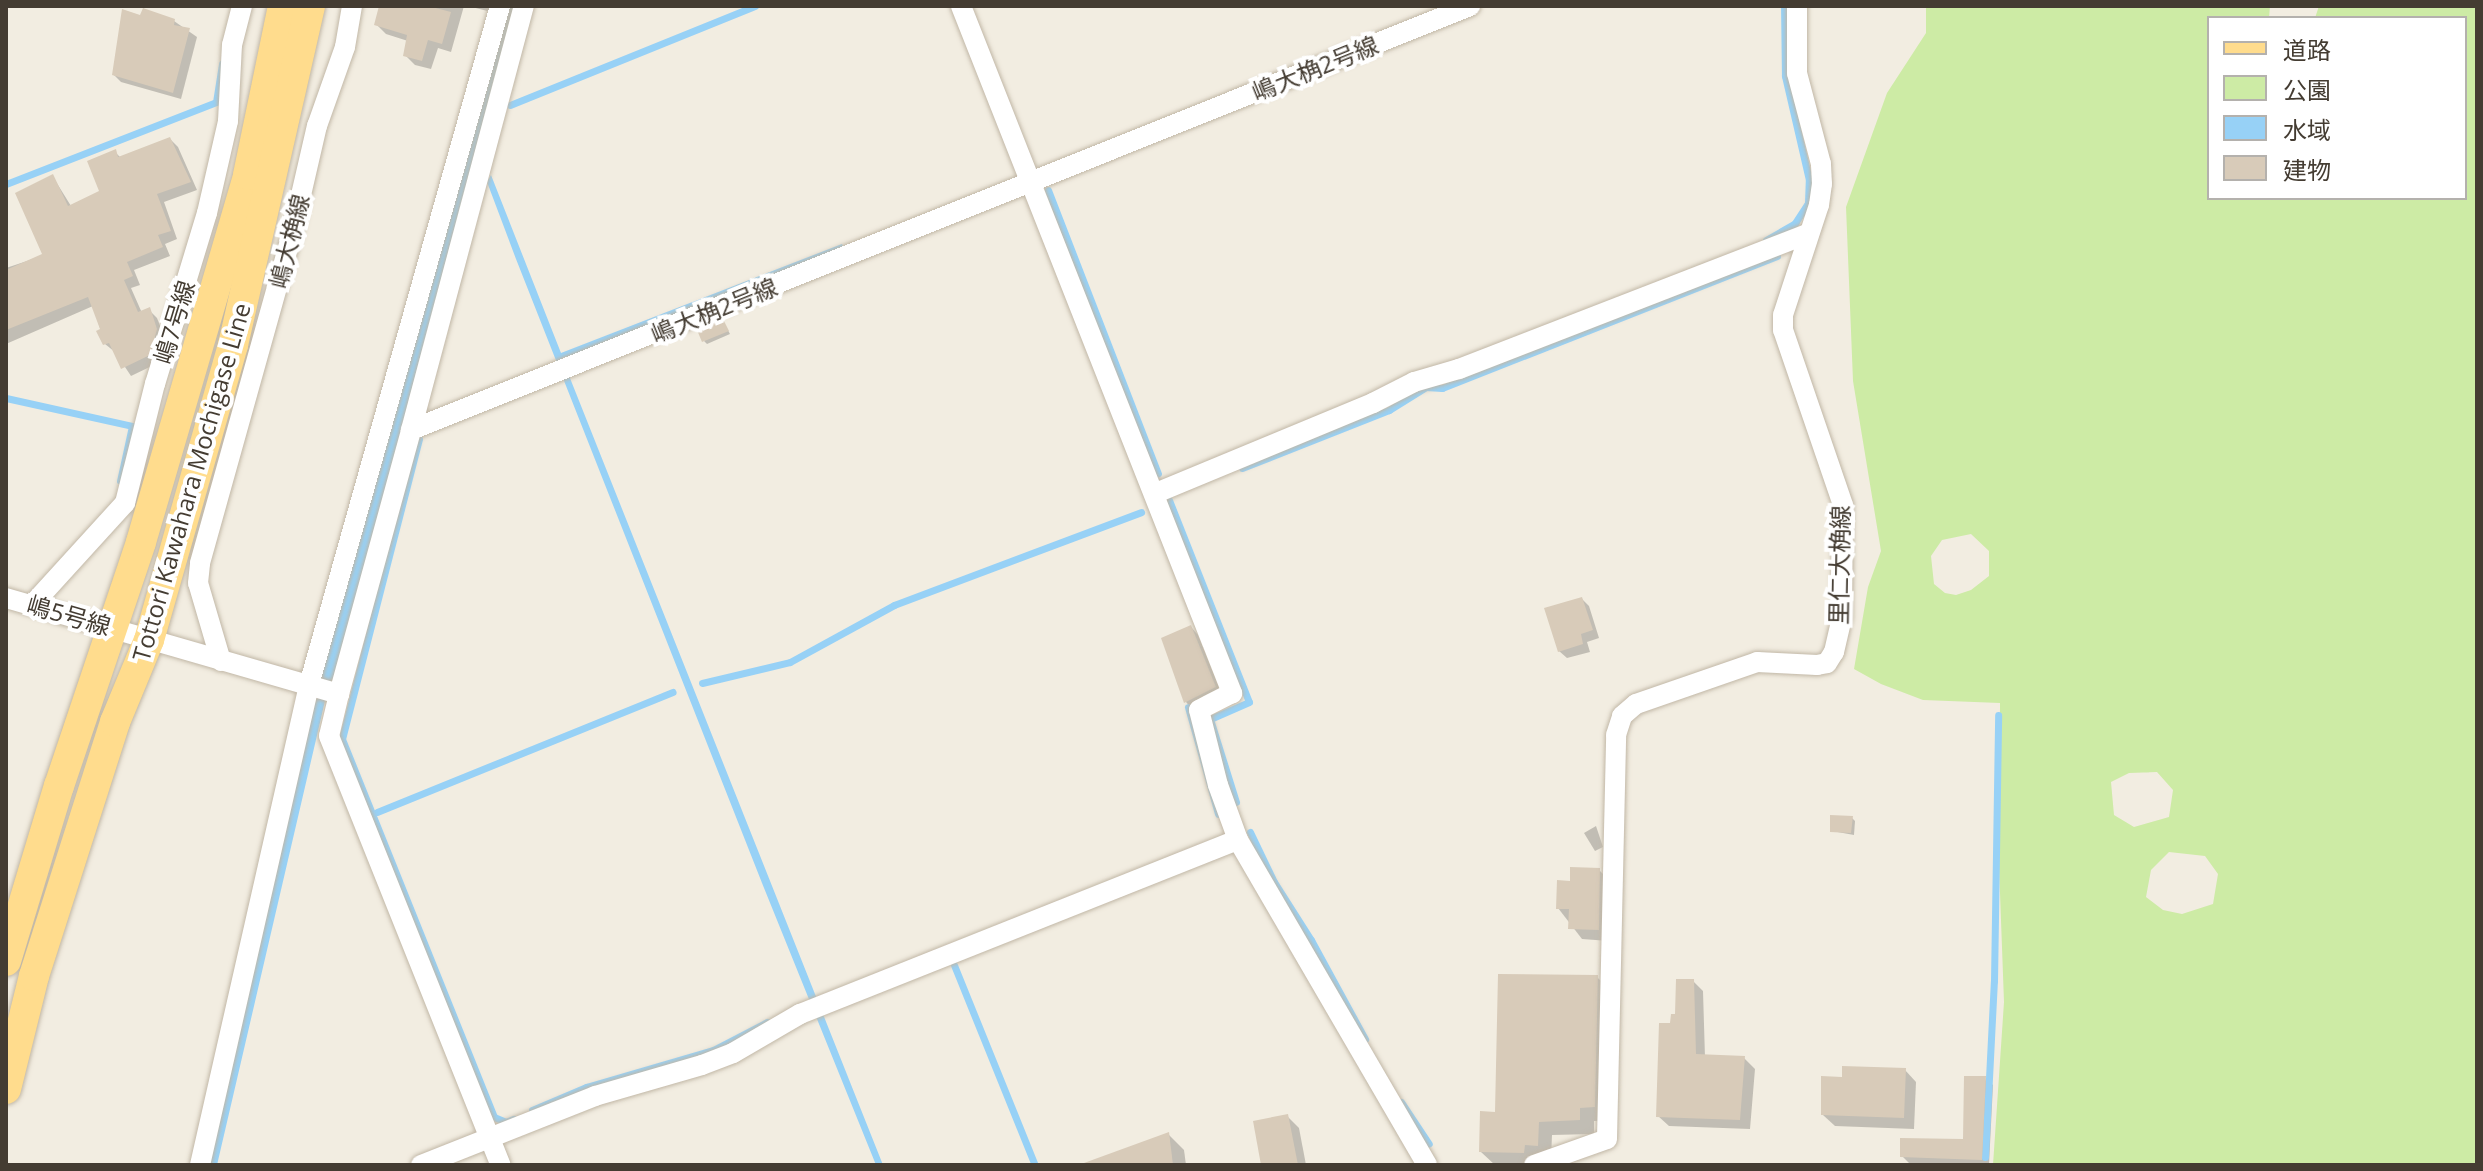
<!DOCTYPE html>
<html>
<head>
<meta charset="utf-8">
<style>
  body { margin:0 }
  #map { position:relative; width:2483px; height:1171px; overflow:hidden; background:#f2ede1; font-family:"Open Sans","Noto Sans JP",sans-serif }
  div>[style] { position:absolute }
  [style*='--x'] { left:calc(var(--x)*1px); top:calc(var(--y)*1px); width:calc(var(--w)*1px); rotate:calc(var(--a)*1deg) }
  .green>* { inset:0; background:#cdeba5 }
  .water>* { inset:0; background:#97d1f6 }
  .shadow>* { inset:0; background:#0003 }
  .stream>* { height:7px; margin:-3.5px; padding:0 3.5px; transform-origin:3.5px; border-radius:3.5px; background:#97d1f6 }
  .building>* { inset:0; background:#d8cbb9 }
  .roads { filter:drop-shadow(0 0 2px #c1b7a6) drop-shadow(0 0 2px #c1b7a6) }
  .street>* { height:20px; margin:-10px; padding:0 10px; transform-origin:10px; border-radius:10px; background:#fff }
  .primary>* { height:30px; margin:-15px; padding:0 15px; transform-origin:15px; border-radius:15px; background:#ffdc8d }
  span { translate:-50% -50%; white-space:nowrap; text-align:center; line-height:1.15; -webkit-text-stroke:8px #fff; paint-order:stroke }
  .street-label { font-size:24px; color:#443c32 }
  .frame { position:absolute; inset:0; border:8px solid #443c32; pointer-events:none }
  .legend { position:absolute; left:2207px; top:16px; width:260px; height:184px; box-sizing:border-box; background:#fff; border:2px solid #b4b1ad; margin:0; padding:10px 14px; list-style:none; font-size:24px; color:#443c32 }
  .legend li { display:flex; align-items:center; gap:16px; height:40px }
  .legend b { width:40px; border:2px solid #b4b1ad }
</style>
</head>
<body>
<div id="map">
  <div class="green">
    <i style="clip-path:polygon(evenodd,1926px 6px,2270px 6px,2269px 18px,2209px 18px,2209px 198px,2465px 198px,2465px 18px,2315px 18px,2319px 6px,2477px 6px,2477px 1165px,1993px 1165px,2004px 1002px,1999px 866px,2000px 703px,1923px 700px,1881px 684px,1854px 669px,1868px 587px,1881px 551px,1853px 381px,1846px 207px,1887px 93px,1926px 33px,1926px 6px,1971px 534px,1989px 551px,1989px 576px,1971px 590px,1956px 595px,1945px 593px,1934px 584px,1931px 556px,1942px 540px,1971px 534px,1926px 6px,2157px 772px,2173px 790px,2169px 817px,2134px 827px,2114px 815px,2111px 782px,2129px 773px,2157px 772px,1926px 6px,2169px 852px,2205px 856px,2218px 874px,2213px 904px,2182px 914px,2163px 910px,2146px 897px,2151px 870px,2169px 852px)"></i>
  </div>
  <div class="water">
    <i style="clip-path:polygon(501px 6px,515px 6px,334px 682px,325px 701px,217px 1165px,208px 1165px,320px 681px)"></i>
    <i style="clip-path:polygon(491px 175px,561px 353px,842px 244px,844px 248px,591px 350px,562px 358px,883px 1165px,876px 1165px,762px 883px,516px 259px,487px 182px)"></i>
  </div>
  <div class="shadow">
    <i style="clip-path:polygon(381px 6px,464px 6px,451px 52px,438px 48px,431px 69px,415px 65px,405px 55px,408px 41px,386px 34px,376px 24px)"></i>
    <i style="clip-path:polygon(468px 6px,497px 6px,495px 13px)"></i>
    <i style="clip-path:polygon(141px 18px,174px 21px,197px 37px,181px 99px,121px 82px,114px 75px)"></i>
    <i style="clip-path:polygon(170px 139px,178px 147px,197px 190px,164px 202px,177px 239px,165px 244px,170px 256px,134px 270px,140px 285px,131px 288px,142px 313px,149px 310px,157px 318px,165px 338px,158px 363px,131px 376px,115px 352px,105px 344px,93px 306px,6px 344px,6px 268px,45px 255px,53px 177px,71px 206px,102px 192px,115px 152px,121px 158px)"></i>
    <i style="clip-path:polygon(723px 321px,730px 334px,707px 344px,704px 341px)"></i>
    <i style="clip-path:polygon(1582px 599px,1589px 606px,1599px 638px,1587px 642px,1590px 652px,1567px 658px,1559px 651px)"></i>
    <i style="clip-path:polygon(1191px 627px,1198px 635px,1222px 695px,1193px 710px,1186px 702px,1164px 639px)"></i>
    <i style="clip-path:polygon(1852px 818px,1855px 821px,1854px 835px,1832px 831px)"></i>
    <i style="clip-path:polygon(1596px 826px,1603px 847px,1595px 851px,1584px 833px)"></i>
    <i style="clip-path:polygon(1599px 870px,1611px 882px,1609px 941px,1582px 939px,1558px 908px)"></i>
    <i style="clip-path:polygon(1597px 977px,1611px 991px,1608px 1121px,1594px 1121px,1594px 1134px,1552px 1135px,1551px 1160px,1538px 1165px,1495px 1165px,1481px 1152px,1497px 1114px)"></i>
    <i style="clip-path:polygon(1693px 981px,1703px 991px,1705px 1057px,1744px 1058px,1755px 1069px,1750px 1129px,1669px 1126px,1658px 1116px,1672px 1025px)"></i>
    <i style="clip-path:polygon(1905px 1070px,1916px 1082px,1914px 1129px,1835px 1126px,1823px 1115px,1844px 1079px)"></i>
    <i style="clip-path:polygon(1986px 1078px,1993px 1085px,1989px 1165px,1910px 1164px,1902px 1156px,1965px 1141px)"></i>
    <i style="clip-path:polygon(1288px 1117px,1299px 1128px,1306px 1165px,1263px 1165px)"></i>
    <i style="clip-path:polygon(1168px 1134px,1184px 1150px,1186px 1165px,1084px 1165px)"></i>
  </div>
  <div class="stream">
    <i style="--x:510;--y:105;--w:264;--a:-22"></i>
    <i style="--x:6;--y:184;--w:225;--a:-21.3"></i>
    <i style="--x:216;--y:102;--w:39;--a:-81"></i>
    <i style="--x:1048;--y:190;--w:304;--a:68.8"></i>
    <i style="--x:1766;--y:240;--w:34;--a:-30"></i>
    <i style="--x:1795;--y:223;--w:24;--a:-57"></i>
    <i style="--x:1808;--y:203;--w:23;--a:-88"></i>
    <i style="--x:1809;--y:180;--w:107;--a:-103"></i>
    <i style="--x:1785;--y:76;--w:70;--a:-90.8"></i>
    <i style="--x:6;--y:398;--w:129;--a:12.5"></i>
    <i style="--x:132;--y:426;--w:56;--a:102.3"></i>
    <i style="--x:419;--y:439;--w:310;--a:104.4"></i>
    <i style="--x:342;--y:739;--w:407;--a:68.1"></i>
    <i style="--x:494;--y:1117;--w:13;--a:23"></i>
    <i style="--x:506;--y:1122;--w:8;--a:-23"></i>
    <i style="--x:1242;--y:468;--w:158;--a:-21.5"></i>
    <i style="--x:1389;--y:410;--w:44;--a:-31.9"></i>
    <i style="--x:1426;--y:387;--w:16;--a:4"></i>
    <i style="--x:1442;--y:388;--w:360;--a:-21.5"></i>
    <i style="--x:1169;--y:500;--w:217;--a:68.4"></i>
    <i style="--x:1249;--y:702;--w:43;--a:156.4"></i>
    <i style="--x:1210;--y:719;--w:87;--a:72.6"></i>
    <i style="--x:702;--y:683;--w:90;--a:-13.4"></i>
    <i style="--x:790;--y:662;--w:119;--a:-28.7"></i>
    <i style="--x:894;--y:605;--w:264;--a:-20.6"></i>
    <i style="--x:1188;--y:707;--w:111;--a:74.3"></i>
    <i style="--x:377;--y:812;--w:319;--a:-22.1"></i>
    <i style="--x:1250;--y:832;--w:55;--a:64.4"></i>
    <i style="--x:1274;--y:882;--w:69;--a:57.5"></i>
    <i style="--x:1311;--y:940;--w:113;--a:61.4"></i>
    <i style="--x:954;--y:965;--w:216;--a:68"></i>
    <i style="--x:1401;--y:1102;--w:50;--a:56.3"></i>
    <i style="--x:532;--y:1110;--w:59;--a:-23.1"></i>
    <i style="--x:586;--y:1087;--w:132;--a:-16.2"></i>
    <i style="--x:713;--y:1050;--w:61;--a:-27.4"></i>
    <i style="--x:1985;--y:1157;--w:176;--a:-87.1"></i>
    <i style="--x:1994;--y:981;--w:266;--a:-89.1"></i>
  </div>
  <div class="building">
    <i style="clip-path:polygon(379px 6px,428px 6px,451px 12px,442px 44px,428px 40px,422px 61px,403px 56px,407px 35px,374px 25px)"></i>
    <i style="clip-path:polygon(143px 8px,175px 19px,174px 25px,190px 28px,173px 93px,112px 75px,122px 9px,140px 15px)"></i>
    <i style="clip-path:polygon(170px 137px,191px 182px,157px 194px,171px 231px,158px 235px,163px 247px,127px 262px,133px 276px,124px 280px,138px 312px,150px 307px,157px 329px,150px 355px,121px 369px,109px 343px,103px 345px,96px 331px,100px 329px,88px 297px,6px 330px,6px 270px,42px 254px,15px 193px,53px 174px,68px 206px,99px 191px,87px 161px,116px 149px,118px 157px)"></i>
    <i style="clip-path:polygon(723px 319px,729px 331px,702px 342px,697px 330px)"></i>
    <i style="clip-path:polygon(1582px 597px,1593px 630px,1581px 634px,1583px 644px,1558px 652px,1544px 608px)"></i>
    <i style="clip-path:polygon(1191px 625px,1216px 687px,1184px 703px,1161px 638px)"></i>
    <i style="clip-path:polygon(1830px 815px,1853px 816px,1851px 833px,1830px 832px)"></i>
    <i style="clip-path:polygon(1570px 867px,1600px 868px,1599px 930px,1568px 929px,1569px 909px,1556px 909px,1557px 880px,1570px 881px)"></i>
    <i style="clip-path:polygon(1498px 974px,1598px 975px,1595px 1107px,1580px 1108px,1580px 1120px,1539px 1122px,1538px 1146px,1525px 1145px,1524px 1153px,1479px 1152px,1480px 1111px,1495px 1112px)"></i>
    <i style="clip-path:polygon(1676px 979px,1694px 979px,1696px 1054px,1745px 1056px,1740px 1120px,1656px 1117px,1659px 1023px,1670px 1023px,1671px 1014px,1675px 1014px)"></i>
    <i style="clip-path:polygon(1842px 1066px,1906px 1068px,1904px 1118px,1821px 1115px,1821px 1076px,1842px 1077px)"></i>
    <i style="clip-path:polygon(1964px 1076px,1986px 1076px,1982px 1160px,1900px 1157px,1900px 1138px,1963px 1139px)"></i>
    <i style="clip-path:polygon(1288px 1114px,1298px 1165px,1261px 1165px,1253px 1121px)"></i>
    <i style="clip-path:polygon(1169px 1132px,1173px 1165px,1085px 1165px,1084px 1163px)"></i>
  </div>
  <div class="roads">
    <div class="street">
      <i style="--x:961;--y:6;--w:739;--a:68.47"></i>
      <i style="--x:1232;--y:693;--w:37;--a:153"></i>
      <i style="--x:1199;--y:710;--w:77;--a:75.8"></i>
      <i style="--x:1218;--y:785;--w:59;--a:70"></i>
      <i style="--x:1238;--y:840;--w:376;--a:59.8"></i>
      <i style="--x:411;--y:430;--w:439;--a:-75.1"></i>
      <i style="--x:1156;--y:493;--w:235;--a:-22.5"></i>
      <i style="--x:1373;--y:403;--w:46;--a:-27.1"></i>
      <i style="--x:1414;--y:382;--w:47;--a:-16.1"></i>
      <i style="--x:1459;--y:369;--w:375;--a:-21.2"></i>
      <i style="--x:6;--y:598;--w:347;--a:16.1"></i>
      <i style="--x:339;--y:694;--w:274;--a:-74.7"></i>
      <i style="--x:411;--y:430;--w:1141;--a:-21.82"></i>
      <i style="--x:33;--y:604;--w:137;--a:-47.7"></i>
      <i style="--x:125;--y:503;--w:123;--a:-75.9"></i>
      <i style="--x:155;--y:384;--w:179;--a:-73.1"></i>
      <i style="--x:207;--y:213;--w:94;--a:-77.1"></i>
      <i style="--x:228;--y:121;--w:76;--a:-87"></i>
      <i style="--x:232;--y:45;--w:40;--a:-75.6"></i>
      <i style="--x:221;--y:661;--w:81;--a:-106.4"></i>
      <i style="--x:198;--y:583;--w:20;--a:-84"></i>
      <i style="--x:200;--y:563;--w:342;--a:-74.4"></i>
      <i style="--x:292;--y:234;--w:111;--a:-77"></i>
      <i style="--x:317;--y:126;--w:84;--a:-70.5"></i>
      <i style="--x:345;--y:47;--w:42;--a:-80.3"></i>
      <i style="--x:339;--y:694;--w:43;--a:103.4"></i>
      <i style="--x:329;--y:736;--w:462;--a:68.2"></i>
      <i style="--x:200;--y:1165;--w:492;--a:-77.2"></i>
      <i style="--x:309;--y:685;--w:705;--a:-74.29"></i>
      <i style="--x:421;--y:1165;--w:187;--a:-21.6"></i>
      <i style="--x:595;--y:1096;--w:111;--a:-16.2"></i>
      <i style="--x:702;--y:1065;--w:33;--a:-21"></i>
      <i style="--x:733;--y:1053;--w:78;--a:-30.2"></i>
      <i style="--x:800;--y:1014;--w:471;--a:-21.7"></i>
      <i style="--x:1534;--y:1165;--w:77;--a:-19.6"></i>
      <i style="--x:1607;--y:1139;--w:404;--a:-88.7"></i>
      <i style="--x:1616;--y:735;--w:20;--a:-72"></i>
      <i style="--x:1622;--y:716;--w:18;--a:-41"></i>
      <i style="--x:1636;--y:704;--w:128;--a:-19.1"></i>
      <i style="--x:1757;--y:662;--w:60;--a:2.9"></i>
      <i style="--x:1817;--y:665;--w:10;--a:-11"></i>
      <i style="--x:1827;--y:663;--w:13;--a:-58"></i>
      <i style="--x:1834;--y:652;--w:37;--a:-77"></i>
      <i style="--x:1842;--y:616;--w:111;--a:-89.5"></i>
      <i style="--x:1843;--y:505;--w:185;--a:-108.9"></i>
      <i style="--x:1783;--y:330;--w:15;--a:-90"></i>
      <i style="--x:1783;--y:315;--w:116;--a:-71.9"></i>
      <i style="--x:1819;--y:205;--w:21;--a:-82"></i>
      <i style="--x:1822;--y:184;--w:20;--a:-93"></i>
      <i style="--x:1821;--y:164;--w:94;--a:-104.8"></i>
      <i style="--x:1797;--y:73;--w:67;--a:-90"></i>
    </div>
    <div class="primary">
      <i style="--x:6;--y:961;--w:183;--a:-73.2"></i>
      <i style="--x:59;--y:786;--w:257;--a:-71.4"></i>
      <i style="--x:141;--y:542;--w:382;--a:-73.7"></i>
      <i style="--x:248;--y:175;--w:173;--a:-78.3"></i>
      <i style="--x:6;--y:1089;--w:116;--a:-76.1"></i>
      <i style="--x:34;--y:976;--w:267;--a:-72.3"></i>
      <i style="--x:115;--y:722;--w:89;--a:-67.5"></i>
      <i style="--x:149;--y:640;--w:307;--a:-74.1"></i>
      <i style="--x:233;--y:345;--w:348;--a:-77.2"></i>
    </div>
  </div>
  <div class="street-label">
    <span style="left:1315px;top:68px;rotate:-22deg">嶋大桷2号線</span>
    <span style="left:289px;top:241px;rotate:-76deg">嶋大桷線</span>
    <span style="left:714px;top:310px;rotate:-22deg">嶋大桷2号線</span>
    <span style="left:174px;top:322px;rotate:-73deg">嶋7号線</span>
    <span style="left:191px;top:482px;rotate:-74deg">Tottori Kawahara Mochigase Line</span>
    <span style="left:1839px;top:565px;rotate:-89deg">里仁大桷線</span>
    <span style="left:69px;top:615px;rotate:16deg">嶋5号線</span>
  </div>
  <div class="frame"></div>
  <ul class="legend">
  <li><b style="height:10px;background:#ffdc8d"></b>道路</li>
  <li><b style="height:22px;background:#cdeba5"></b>公園</li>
  <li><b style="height:22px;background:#97d1f6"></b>水域</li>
  <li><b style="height:22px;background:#d8cbb9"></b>建物</li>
  </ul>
</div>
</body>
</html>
